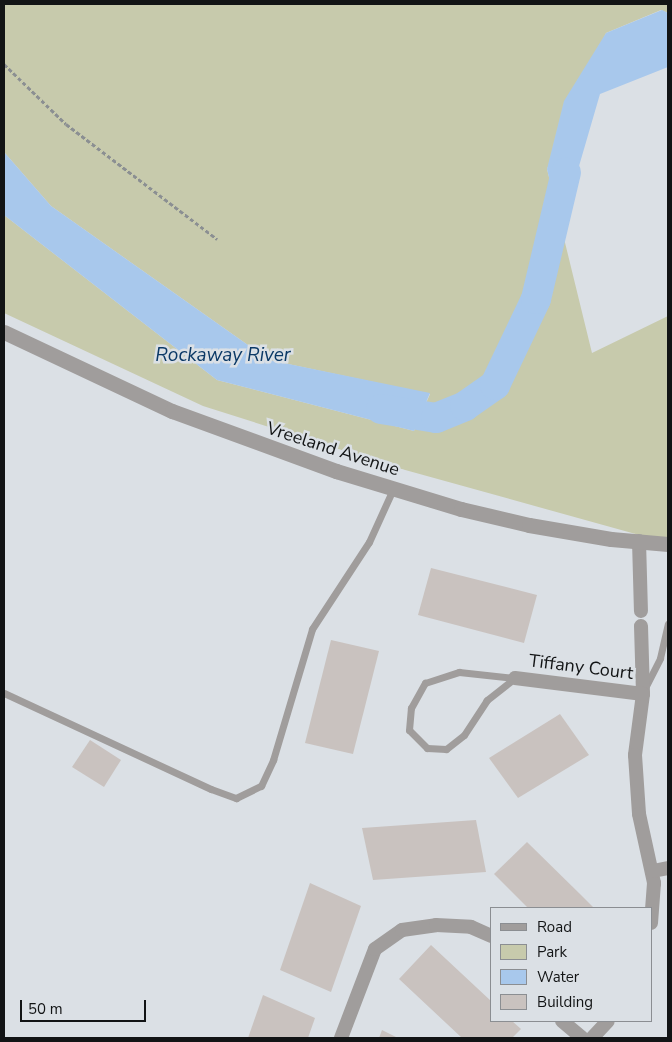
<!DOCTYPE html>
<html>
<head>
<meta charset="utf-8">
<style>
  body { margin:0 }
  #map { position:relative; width:672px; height:1042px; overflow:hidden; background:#dbe0e5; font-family:"Nunito Sans",sans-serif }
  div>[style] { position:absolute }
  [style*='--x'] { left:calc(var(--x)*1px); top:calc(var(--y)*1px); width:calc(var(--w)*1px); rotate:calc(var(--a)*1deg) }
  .green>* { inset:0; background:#c7caac }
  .water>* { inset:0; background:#a8c8ec }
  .river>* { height:30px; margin:-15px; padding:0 15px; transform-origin:15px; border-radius:15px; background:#a8c8ec }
  .building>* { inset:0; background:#c9c2bf }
  .path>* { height:3px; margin-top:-1.5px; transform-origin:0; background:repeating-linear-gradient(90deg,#8b8f92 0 4px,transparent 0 6.5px) }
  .service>* { height:7px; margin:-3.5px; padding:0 3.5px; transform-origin:3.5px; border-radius:3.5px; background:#a09d9c }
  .minor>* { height:14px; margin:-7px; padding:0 7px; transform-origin:7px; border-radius:7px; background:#a09d9c }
  .tertiary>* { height:15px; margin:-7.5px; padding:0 7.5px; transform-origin:7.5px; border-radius:7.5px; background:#a09d9c }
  span { translate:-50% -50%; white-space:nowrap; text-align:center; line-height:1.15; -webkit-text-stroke:5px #dbe0e5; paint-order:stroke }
  .street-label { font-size:18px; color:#121415 }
  .water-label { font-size:19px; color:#0b3966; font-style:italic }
  .frame { position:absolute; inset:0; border:5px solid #121415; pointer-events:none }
  .legend { position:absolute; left:490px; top:907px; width:162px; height:115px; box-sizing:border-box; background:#dbe0e5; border:1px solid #8b8e92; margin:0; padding:6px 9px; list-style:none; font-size:15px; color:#121415 }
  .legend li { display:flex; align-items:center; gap:10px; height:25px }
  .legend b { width:25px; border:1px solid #8b8e92 }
  .scale { position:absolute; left:20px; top:1000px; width:126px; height:22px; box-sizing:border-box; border:2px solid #121415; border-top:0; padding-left:6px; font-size:15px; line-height:18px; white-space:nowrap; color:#121415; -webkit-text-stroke:4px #dbe0e5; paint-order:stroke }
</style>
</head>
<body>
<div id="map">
  <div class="green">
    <i style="clip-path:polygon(4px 4px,668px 4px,668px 13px,661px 10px,606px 33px,547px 169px,592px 353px,668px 316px,668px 538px,650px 538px,398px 468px,203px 406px,4px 313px,4px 215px,217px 380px,414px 431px,430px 394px,269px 360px,51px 206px,4px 152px)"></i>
  </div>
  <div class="water">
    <i style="clip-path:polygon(662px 10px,668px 13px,668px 67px,600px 94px,561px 228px,547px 169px,564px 101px,606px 33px)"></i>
    <i style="clip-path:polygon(4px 152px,51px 206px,269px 360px,430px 393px,414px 431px,217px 380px,4px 215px)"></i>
  </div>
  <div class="river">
    <i style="--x:381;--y:409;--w:56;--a:9.3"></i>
    <i style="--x:436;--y:418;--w:31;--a:-22"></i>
    <i style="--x:465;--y:406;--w:37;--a:-35"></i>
    <i style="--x:495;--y:385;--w:95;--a:-64.5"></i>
    <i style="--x:536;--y:299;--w:130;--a:-76.7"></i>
  </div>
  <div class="building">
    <i style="clip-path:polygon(431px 568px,537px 595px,524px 643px,418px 615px)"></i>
    <i style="clip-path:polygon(331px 640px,379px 651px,353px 754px,305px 743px)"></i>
    <i style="clip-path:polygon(560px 714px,589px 755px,518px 798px,489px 758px)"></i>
    <i style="clip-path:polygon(90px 740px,121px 760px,104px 787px,72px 767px)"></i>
    <i style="clip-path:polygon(476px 820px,486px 872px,373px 880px,362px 828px)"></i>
    <i style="clip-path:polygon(527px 842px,581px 895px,594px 908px,528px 908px,494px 874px)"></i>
    <i style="clip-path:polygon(310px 883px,361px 906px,331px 992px,280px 970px)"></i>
    <i style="clip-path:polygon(431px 945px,491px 1001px,491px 1021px,512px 1021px,521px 1029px,512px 1038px,462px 1038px,399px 979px)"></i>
    <i style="clip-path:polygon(263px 995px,315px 1018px,308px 1038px,248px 1038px)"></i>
    <i style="clip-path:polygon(382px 1030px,398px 1038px,379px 1038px)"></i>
  </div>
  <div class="path">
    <i style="--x:4;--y:64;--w:86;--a:44.1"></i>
    <i style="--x:66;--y:124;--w:190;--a:37.3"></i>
  </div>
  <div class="service">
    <i style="--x:459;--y:672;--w:56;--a:6.1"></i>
    <i style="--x:515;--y:678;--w:36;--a:142"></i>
    <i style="--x:487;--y:700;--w:42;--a:123.3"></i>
    <i style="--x:464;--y:735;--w:23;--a:142"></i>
    <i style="--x:446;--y:749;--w:19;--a:-177"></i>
    <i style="--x:427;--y:748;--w:25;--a:-135"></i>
    <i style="--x:409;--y:730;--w:22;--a:-85"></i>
    <i style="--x:411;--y:708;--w:29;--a:-61"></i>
    <i style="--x:425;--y:683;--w:36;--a:-18"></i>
    <i style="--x:646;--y:686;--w:31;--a:-63"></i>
    <i style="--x:660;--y:658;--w:35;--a:-77"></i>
    <i style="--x:4;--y:693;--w:228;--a:24.9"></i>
    <i style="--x:211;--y:789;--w:27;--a:20"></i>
    <i style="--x:236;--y:798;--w:28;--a:-26"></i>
    <i style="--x:261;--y:786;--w:29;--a:-65"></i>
    <i style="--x:273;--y:760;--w:137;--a:-73.4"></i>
    <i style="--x:312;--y:629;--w:104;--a:-56.8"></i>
    <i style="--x:369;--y:542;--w:58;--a:-65.6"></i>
  </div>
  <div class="minor">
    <i style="--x:639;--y:541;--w:70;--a:88.4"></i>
    <i style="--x:641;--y:626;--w:68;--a:88.3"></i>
    <i style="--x:643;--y:694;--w:62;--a:97.5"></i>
    <i style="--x:635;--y:755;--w:59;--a:86.1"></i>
    <i style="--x:639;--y:814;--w:71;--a:77.7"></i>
    <i style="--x:654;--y:883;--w:40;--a:94.3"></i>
    <i style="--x:515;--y:678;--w:129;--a:7.1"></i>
    <i style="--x:653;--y:871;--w:15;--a:-11"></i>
    <i style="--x:562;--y:1021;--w:26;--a:40"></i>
    <i style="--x:341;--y:1038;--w:95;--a:-69.1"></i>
    <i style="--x:375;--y:949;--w:33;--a:-35"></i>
    <i style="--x:402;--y:930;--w:34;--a:-8"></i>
    <i style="--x:436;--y:925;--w:35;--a:3"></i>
    <i style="--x:471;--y:927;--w:22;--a:24"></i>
    <i style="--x:592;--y:1038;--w:23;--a:-47"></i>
  </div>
  <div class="tertiary">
    <i style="--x:4;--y:332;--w:186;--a:25.2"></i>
    <i style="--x:172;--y:411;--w:175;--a:20.1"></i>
    <i style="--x:336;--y:471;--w:131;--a:16.9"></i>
    <i style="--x:461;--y:509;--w:70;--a:13.2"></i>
    <i style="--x:529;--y:525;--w:83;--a:9.7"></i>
    <i style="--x:611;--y:539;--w:57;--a:5"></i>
  </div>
  <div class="street-label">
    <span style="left:333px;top:449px;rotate:18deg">Vreeland Avenue</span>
    <span style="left:581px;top:667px;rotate:7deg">Tiffany Court</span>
  </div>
  <div class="water-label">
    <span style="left:223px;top:356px">Rockaway River</span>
  </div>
  <div class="frame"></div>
  <ul class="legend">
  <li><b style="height:6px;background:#a09d9c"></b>Road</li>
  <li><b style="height:14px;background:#c7caac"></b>Park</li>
  <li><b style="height:14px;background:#a8c8ec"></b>Water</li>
  <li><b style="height:14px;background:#c9c2bf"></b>Building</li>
  </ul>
  <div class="scale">50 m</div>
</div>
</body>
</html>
